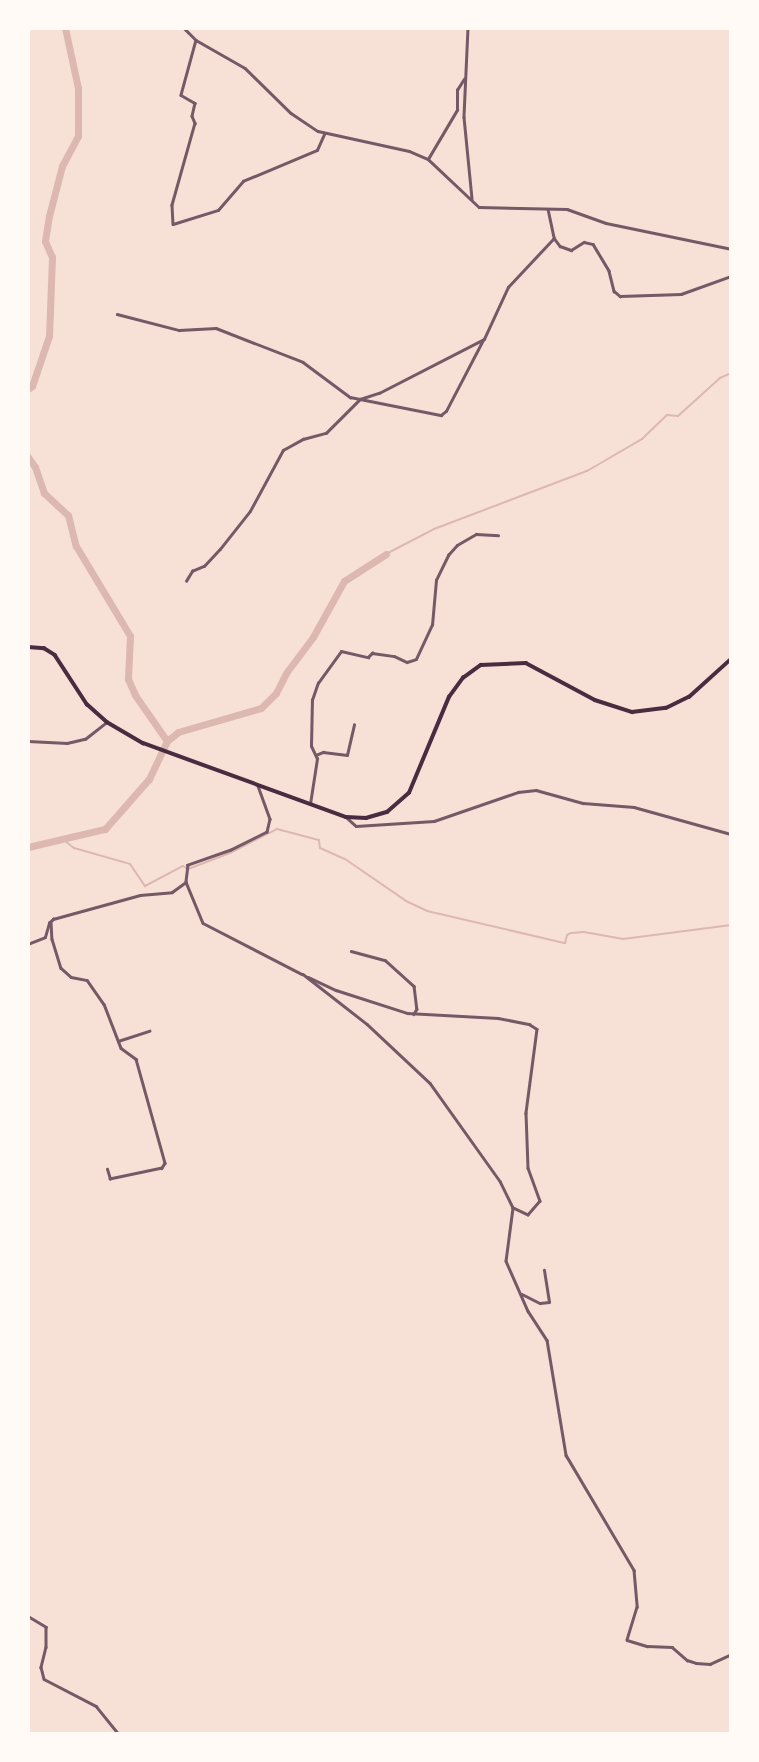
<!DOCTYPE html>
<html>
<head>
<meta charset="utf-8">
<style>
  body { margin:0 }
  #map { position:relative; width:759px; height:1762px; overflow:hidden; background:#f7e1d7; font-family:Ubuntu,sans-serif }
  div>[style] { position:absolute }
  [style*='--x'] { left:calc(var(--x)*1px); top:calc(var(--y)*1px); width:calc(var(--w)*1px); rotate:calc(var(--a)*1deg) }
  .stream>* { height:2px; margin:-1px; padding:0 1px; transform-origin:1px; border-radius:1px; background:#dcb8b0 }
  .river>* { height:7px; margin:-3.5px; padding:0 3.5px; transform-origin:3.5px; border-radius:3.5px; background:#dcb8b0 }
  .minor>* { height:2.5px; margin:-1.25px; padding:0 1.25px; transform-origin:1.25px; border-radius:1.25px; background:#755966 }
  .primary>* { height:3.5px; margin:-1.75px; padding:0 1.75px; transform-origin:1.75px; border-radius:1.75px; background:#4a2c40 }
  span { translate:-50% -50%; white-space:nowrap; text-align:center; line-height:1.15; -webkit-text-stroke:6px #fffaf5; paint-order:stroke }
  .frame { position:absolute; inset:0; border:30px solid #fffaf5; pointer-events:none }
</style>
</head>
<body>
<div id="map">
  <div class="stream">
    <i style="--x:386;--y:554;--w:54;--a:-27.5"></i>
    <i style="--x:434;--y:529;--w:164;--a:-20.8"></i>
    <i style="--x:587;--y:471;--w:64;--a:-30.2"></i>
    <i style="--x:642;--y:439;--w:35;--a:-44"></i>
    <i style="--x:667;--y:415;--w:11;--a:5"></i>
    <i style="--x:678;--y:416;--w:57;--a:-42.1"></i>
    <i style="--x:720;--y:378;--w:12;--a:-24"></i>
    <i style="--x:64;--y:840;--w:13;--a:39"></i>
    <i style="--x:74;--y:848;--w:58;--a:15.9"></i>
    <i style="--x:130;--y:864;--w:27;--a:56"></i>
    <i style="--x:145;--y:886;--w:43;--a:-27.8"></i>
    <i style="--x:183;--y:866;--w:6;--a:31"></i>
    <i style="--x:188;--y:869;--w:45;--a:-20.9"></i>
    <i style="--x:230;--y:853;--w:53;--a:-27.1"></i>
    <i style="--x:277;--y:829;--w:43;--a:14.7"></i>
    <i style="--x:319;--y:840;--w:8;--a:83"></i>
    <i style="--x:320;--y:848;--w:27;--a:24"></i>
    <i style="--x:345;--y:859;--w:74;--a:34.5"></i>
    <i style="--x:406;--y:901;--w:23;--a:25"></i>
    <i style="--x:427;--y:911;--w:142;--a:13.1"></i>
    <i style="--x:565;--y:943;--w:8;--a:-76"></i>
    <i style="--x:567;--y:935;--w:4;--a:-27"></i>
    <i style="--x:571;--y:933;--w:13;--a:-4"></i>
    <i style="--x:584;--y:932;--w:40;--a:10"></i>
    <i style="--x:623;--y:939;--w:109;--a:-7.4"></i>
  </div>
  <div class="river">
    <i style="--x:28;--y:389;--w:5;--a:-37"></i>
    <i style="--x:32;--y:386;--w:53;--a:-71.2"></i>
    <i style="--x:49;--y:336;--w:79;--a:-87.8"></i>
    <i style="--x:52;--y:257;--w:17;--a:-114"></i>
    <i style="--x:45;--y:241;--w:25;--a:-81"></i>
    <i style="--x:49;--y:216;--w:52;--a:-75.4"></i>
    <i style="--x:62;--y:166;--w:34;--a:-62"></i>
    <i style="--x:78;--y:136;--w:48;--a:-90"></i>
    <i style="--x:78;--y:88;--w:61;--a:-102.2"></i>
    <i style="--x:28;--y:457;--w:12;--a:55"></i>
    <i style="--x:35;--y:467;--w:28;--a:71"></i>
    <i style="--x:44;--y:493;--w:33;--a:43"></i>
    <i style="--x:68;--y:515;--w:32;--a:76"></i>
    <i style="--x:76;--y:546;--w:105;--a:59"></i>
    <i style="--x:130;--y:636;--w:43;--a:92.7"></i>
    <i style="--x:128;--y:679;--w:17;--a:66"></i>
    <i style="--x:135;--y:695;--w:56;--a:55.2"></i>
    <i style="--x:28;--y:847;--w:79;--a:-13.2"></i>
    <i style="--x:105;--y:829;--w:67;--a:-48.7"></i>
    <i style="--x:149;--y:779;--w:42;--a:-64.7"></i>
    <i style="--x:167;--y:741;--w:14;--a:-39"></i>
    <i style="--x:178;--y:732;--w:86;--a:-16.1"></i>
    <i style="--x:261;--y:708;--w:21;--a:-45"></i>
    <i style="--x:276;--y:693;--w:22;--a:-63"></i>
    <i style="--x:286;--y:673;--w:45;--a:-53.1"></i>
    <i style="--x:313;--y:637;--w:64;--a:-61"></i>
    <i style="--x:344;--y:581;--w:50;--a:-32.7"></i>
  </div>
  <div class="minor">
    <i style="--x:184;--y:28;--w:17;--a:45"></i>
    <i style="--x:196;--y:40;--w:56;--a:29.7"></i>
    <i style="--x:245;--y:68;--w:64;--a:44.4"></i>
    <i style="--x:291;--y:113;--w:32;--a:34"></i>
    <i style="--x:318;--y:131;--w:93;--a:12.4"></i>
    <i style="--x:409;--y:151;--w:21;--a:23"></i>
    <i style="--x:428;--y:159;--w:70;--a:43.3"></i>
    <i style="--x:479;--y:207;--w:88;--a:1.3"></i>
    <i style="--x:567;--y:209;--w:41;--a:19.7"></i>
    <i style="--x:606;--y:223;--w:128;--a:11.7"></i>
    <i style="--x:468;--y:28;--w:89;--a:92.6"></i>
    <i style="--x:464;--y:117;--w:82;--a:84.4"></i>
    <i style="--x:196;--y:40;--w:57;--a:105.3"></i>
    <i style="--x:181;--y:95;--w:16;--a:30"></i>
    <i style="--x:195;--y:103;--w:13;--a:103"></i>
    <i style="--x:192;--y:116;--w:8;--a:67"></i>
    <i style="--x:195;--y:123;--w:85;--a:105.7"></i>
    <i style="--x:172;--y:205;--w:19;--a:87"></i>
    <i style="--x:173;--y:224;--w:47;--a:-17.3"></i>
    <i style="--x:218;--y:210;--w:38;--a:-49"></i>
    <i style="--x:243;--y:181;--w:80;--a:-22.7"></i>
    <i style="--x:317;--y:150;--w:17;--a:-66"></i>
    <i style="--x:428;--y:159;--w:57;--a:-59.4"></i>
    <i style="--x:457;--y:110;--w:20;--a:-90"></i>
    <i style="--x:457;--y:90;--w:13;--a:-58"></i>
    <i style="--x:548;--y:209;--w:30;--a:78"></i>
    <i style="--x:554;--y:238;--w:10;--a:53"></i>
    <i style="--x:560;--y:246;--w:12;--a:20"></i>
    <i style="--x:571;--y:250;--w:15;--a:-32"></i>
    <i style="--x:584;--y:242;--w:9;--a:13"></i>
    <i style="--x:593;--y:244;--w:31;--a:59"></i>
    <i style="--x:609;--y:271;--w:21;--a:76"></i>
    <i style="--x:614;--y:291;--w:8;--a:40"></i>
    <i style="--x:620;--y:296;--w:61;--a:-1.9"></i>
    <i style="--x:681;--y:294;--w:53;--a:-19.8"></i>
    <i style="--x:117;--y:314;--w:64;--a:14.5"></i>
    <i style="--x:179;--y:330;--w:37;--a:-3"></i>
    <i style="--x:216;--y:328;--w:93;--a:21.3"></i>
    <i style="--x:303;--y:362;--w:59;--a:36.7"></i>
    <i style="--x:350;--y:397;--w:93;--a:11.2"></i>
    <i style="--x:441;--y:415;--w:6;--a:-39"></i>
    <i style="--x:446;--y:411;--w:80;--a:-62.5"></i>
    <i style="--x:186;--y:581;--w:12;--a:-59"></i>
    <i style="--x:192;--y:571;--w:13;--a:-23"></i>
    <i style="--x:204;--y:566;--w:23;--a:-47"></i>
    <i style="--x:220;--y:549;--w:48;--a:-51.7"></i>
    <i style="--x:250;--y:511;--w:69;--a:-61.6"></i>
    <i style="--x:283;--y:450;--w:23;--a:-29"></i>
    <i style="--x:303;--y:439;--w:24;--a:-15"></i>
    <i style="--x:326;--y:433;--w:48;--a:-45"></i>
    <i style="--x:360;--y:399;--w:20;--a:-18"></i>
    <i style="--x:379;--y:393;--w:118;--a:-27.2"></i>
    <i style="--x:484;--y:339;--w:57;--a:-65.2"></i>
    <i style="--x:508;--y:287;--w:67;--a:-46.8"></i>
    <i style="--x:28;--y:741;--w:39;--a:3"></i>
    <i style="--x:67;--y:743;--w:18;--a:-13"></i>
    <i style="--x:85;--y:739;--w:28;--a:-38"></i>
    <i style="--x:316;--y:755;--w:8;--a:-23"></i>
    <i style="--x:323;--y:752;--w:24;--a:7"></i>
    <i style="--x:347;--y:755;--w:31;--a:-77"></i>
    <i style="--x:258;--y:786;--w:35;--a:70"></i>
    <i style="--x:270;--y:819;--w:13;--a:103"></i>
    <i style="--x:267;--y:832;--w:40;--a:153.4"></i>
    <i style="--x:231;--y:850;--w:46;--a:160.8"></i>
    <i style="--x:188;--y:865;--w:17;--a:97"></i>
    <i style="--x:186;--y:882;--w:44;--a:67.5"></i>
    <i style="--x:203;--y:923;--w:111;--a:27.3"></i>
    <i style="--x:310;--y:804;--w:46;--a:-81.2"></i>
    <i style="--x:317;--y:759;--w:14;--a:-115"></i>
    <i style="--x:311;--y:746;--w:46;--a:-88.8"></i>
    <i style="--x:312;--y:700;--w:18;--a:-71"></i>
    <i style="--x:318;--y:683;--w:39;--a:-54"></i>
    <i style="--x:341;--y:651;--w:28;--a:13"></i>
    <i style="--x:368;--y:657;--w:6;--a:-45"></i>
    <i style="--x:372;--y:653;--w:22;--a:8"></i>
    <i style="--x:394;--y:656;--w:14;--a:25"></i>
    <i style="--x:407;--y:662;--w:9;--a:-18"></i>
    <i style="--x:416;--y:659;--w:38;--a:-65"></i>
    <i style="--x:432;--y:625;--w:45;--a:-84.9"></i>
    <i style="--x:436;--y:580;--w:28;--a:-64"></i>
    <i style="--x:448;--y:555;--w:13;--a:-48"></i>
    <i style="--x:457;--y:545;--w:22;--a:-30"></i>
    <i style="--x:476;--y:534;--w:22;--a:3"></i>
    <i style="--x:346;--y:817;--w:13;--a:42"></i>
    <i style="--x:356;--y:826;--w:78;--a:-3.7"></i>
    <i style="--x:434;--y:821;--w:89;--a:-19"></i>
    <i style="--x:518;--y:792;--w:18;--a:-6"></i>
    <i style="--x:536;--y:790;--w:49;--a:15.5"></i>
    <i style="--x:583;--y:803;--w:51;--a:4.5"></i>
    <i style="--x:634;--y:807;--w:101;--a:15.6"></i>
    <i style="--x:51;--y:922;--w:17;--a:87"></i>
    <i style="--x:52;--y:939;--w:30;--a:73"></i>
    <i style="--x:61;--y:968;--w:13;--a:42"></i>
    <i style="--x:71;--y:977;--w:16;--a:11"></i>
    <i style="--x:87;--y:980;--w:29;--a:55"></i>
    <i style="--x:104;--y:1004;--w:47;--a:68.9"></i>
    <i style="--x:121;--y:1048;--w:19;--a:36"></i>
    <i style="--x:136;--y:1059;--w:108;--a:74.4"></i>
    <i style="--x:165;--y:1163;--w:6;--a:121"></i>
    <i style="--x:162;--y:1168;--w:53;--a:168.1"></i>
    <i style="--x:110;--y:1179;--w:10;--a:-107"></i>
    <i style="--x:28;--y:944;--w:18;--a:-22"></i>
    <i style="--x:45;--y:937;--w:15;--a:-74"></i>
    <i style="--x:49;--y:923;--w:6;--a:-45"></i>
    <i style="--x:53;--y:919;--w:90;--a:-15.4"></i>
    <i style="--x:140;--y:895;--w:32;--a:-5"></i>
    <i style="--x:172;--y:892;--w:17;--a:-36"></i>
    <i style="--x:351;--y:951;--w:35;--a:15"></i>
    <i style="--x:385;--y:960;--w:39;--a:42"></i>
    <i style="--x:414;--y:986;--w:23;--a:83"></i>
    <i style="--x:417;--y:1009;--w:6;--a:121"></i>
    <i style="--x:303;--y:974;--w:81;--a:38"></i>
    <i style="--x:367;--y:1024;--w:86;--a:43.1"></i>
    <i style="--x:430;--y:1083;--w:120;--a:54.5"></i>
    <i style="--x:500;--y:1181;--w:30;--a:64"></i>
    <i style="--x:513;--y:1208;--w:53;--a:97.5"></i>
    <i style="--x:506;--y:1261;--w:55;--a:66.3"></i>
    <i style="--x:528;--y:1311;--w:35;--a:57"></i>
    <i style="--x:547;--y:1340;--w:117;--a:80.6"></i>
    <i style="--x:566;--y:1455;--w:134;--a:59.4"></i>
    <i style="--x:634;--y:1570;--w:37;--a:85"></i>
    <i style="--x:637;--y:1607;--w:34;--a:107"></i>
    <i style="--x:627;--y:1640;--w:21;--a:17"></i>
    <i style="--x:647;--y:1646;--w:25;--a:2"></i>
    <i style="--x:672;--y:1647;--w:20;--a:41"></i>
    <i style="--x:687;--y:1660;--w:9;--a:18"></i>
    <i style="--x:696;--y:1663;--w:14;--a:4"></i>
    <i style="--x:710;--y:1664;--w:23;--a:-25"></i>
    <i style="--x:308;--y:977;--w:31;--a:25"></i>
    <i style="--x:336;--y:990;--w:75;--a:17.9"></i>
    <i style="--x:407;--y:1013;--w:91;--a:3.1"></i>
    <i style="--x:498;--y:1018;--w:32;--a:11"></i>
    <i style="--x:529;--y:1024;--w:9;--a:32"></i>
    <i style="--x:537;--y:1029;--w:85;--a:97.5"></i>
    <i style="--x:526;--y:1113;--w:55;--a:87.9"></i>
    <i style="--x:528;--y:1168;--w:35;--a:70"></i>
    <i style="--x:540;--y:1201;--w:18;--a:131"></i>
    <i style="--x:528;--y:1215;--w:17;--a:-155"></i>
    <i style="--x:118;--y:1041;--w:33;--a:-18"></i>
    <i style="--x:522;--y:1294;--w:20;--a:27"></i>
    <i style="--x:540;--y:1303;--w:9;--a:-6"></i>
    <i style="--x:549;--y:1302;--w:32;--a:-99"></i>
    <i style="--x:28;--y:1616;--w:21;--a:31"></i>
    <i style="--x:46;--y:1627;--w:20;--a:90"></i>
    <i style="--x:46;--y:1647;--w:21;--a:104"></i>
    <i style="--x:41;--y:1667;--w:12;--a:76"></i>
    <i style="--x:44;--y:1679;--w:59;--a:27.4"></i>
    <i style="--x:96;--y:1706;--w:36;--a:51"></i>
  </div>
  <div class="primary">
    <i style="--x:28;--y:647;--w:16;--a:4"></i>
    <i style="--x:44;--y:648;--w:13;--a:32"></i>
    <i style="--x:55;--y:655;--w:59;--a:56.9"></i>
    <i style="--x:87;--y:704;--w:27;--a:42"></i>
    <i style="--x:107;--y:722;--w:42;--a:30.3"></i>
    <i style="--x:143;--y:743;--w:216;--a:20"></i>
    <i style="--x:346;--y:817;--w:20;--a:3"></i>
    <i style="--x:366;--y:818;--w:22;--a:-16"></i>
    <i style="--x:387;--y:812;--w:29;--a:-41"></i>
    <i style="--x:409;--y:793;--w:104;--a:-67.4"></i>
    <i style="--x:449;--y:697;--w:24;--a:-54"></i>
    <i style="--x:463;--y:678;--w:22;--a:-36"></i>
    <i style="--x:481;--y:665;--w:45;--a:-2.5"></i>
    <i style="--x:526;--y:663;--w:78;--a:28.2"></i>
    <i style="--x:595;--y:700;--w:39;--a:18"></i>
    <i style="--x:632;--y:712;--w:34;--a:-7"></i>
    <i style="--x:666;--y:708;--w:25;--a:-26"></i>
    <i style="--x:689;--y:697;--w:57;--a:-42.1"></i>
  </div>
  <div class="frame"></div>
</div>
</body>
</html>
